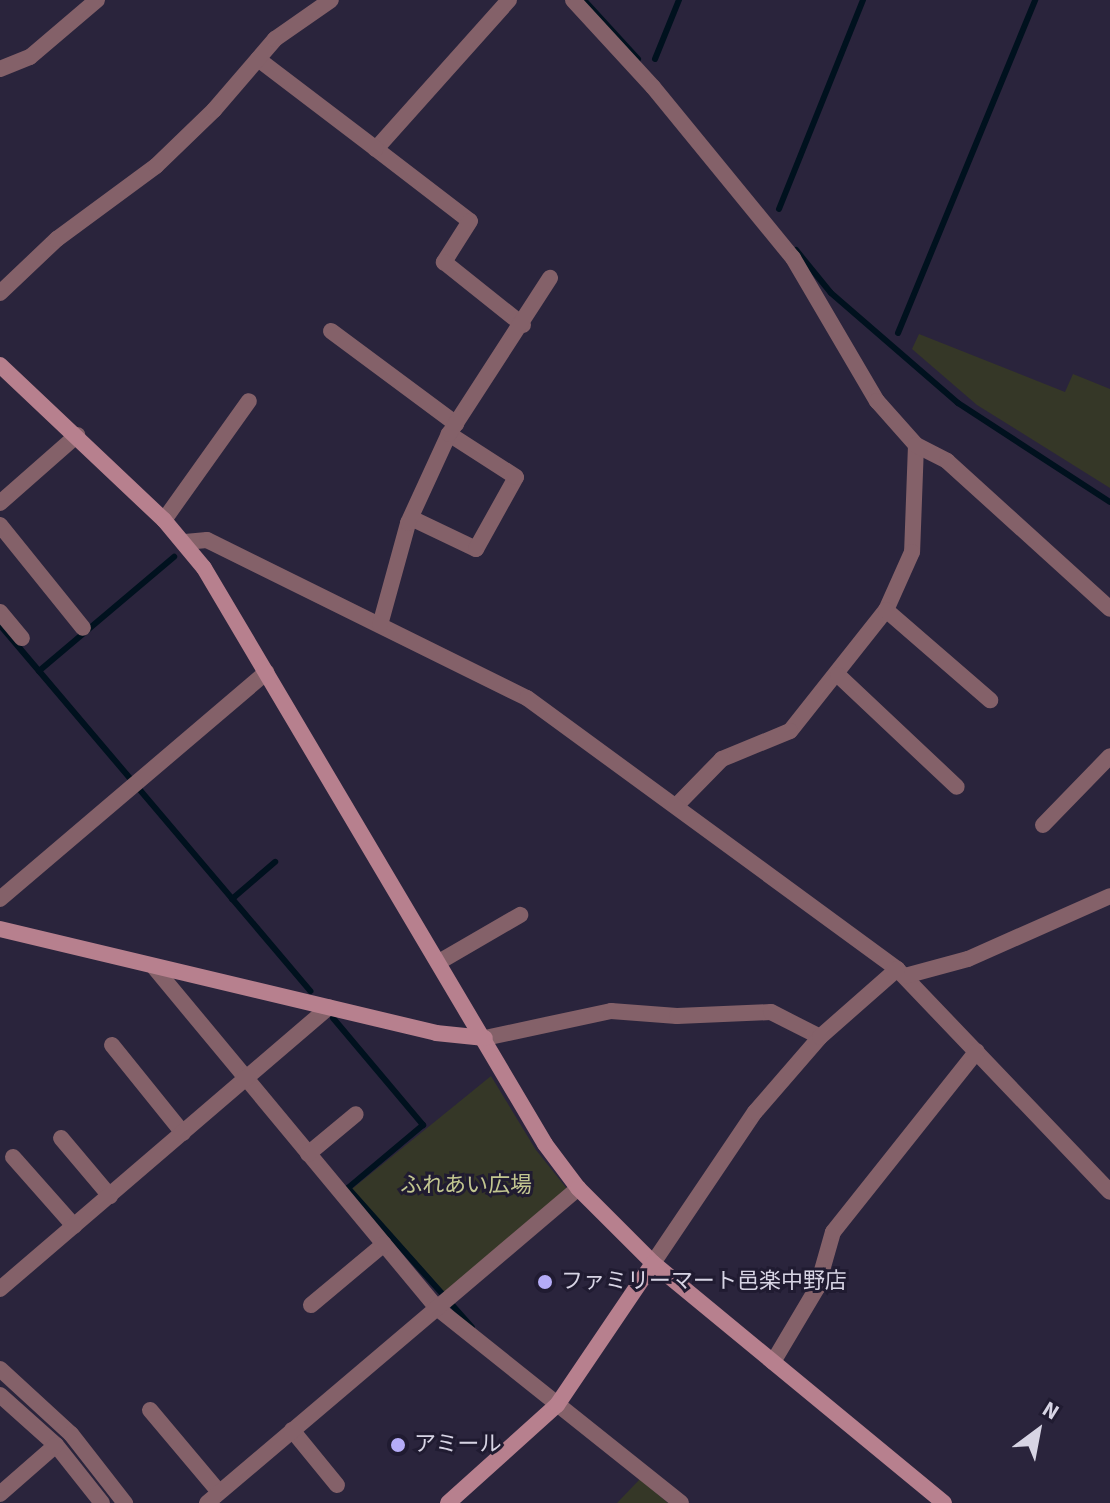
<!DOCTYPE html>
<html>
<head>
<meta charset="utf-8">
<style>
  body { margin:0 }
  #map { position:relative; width:1110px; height:1503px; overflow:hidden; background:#2a243c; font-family:"Source Sans 3","Noto Sans JP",sans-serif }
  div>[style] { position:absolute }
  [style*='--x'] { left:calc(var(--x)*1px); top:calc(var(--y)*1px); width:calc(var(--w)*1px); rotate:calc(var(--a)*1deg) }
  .green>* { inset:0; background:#353727 }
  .stream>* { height:6px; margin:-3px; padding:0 3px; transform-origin:3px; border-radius:3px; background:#00111e }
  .street>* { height:16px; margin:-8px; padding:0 8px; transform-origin:8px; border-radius:8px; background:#846169 }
  .secondary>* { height:16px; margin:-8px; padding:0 8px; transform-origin:8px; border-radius:8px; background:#b7808e }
  .dots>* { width:22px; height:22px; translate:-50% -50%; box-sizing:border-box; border:4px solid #201b31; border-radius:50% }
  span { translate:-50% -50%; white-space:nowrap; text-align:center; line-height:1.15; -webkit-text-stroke:6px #201b31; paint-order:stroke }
  .park-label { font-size:22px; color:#c2c690 }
  .poi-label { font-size:22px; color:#d7d4e4 }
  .left { translate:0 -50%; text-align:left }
  .north { position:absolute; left:998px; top:1391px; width:80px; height:80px; -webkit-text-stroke:6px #201b31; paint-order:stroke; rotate:32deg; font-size:22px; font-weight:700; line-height:32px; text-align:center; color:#d7d4e4 }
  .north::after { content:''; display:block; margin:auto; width:28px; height:36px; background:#d7d4e4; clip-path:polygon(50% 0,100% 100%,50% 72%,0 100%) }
</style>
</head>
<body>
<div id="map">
  <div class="green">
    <i style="clip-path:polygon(919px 334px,1065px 392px,1073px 374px,1110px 389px,1110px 488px,977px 405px,912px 349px)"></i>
    <i style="clip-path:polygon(491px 1076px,536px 1150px,568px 1190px,446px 1294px,352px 1189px)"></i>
    <i style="clip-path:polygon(640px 1479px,668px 1503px,617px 1503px)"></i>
  </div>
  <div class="stream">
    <i style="--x:584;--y:0;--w:80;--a:47.5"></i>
    <i style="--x:655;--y:59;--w:64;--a:-67.9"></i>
    <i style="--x:779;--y:209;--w:225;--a:-68.1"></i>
    <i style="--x:796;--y:250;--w:55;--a:50.9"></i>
    <i style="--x:831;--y:293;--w:168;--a:40.9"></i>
    <i style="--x:958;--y:403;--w:181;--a:33.1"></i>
    <i style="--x:898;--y:333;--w:360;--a:-67.6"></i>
    <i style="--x:0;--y:625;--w:480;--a:49.7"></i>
    <i style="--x:39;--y:671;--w:177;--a:-40.2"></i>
    <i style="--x:232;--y:899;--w:57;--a:-40.7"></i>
    <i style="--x:333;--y:1018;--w:140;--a:49.9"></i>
    <i style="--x:423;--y:1125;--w:98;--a:140"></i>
    <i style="--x:348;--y:1188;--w:186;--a:48.3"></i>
  </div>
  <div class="street">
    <i style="--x:509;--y:0;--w:200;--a:131.8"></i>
    <i style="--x:376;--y:149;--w:118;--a:37.5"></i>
    <i style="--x:470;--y:221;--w:49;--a:122.4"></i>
    <i style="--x:444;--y:262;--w:101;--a:38.6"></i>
    <i style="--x:573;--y:0;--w:118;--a:47.4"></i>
    <i style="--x:653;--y:87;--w:221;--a:50.7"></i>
    <i style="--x:793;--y:258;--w:166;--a:59.6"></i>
    <i style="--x:877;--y:401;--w:59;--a:48.4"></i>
    <i style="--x:916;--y:445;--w:107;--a:92.1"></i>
    <i style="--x:912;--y:552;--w:64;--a:114.1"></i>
    <i style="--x:886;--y:610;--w:154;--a:128.4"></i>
    <i style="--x:790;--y:731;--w:74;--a:157.6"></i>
    <i style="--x:722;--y:759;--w:64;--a:134.4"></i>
    <i style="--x:258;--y:59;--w:148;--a:37.3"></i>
    <i style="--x:0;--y:69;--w:32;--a:-22"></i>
    <i style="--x:30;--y:57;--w:88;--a:-40.4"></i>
    <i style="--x:0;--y:293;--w:79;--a:-43.5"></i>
    <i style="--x:57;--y:239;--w:123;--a:-36.4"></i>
    <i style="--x:156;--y:166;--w:81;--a:-44"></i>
    <i style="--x:214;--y:110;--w:94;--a:-49.3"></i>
    <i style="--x:275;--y:39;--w:68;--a:-34.9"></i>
    <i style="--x:331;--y:331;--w:156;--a:36.6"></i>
    <i style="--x:916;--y:445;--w:35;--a:27"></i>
    <i style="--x:947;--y:461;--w:220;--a:42.2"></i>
    <i style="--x:0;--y:503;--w:103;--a:-41.4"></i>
    <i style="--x:411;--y:518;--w:72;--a:25.5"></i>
    <i style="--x:476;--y:549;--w:82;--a:-60.9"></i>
    <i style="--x:516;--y:477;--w:80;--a:-147.3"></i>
    <i style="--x:164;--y:520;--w:146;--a:-54.5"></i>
    <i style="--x:0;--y:525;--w:132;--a:51.1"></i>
    <i style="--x:185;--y:542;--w:22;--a:-5"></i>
    <i style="--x:207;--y:540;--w:357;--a:26.3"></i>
    <i style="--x:527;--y:698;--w:459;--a:36.2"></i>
    <i style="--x:897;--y:969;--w:308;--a:46.3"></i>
    <i style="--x:886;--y:610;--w:138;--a:40.9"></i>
    <i style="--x:0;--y:612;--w:34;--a:50"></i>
    <i style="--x:380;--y:625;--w:106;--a:-74.6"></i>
    <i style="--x:408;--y:523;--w:98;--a:-65.3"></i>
    <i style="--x:449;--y:434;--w:186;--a:-57.1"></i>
    <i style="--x:838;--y:675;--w:163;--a:43.3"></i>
    <i style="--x:1043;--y:825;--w:96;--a:-45.8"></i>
    <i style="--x:0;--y:899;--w:350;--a:-40.4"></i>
    <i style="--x:439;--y:962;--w:94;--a:-30.1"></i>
    <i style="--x:153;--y:966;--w:445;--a:50.3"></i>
    <i style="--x:437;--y:1308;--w:312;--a:38.6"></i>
    <i style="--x:905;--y:976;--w:65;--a:-15.1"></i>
    <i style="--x:968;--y:959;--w:155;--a:-23.9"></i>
    <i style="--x:485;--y:1038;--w:129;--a:-12.1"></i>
    <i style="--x:611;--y:1011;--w:66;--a:4.3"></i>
    <i style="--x:677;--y:1016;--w:94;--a:-2.4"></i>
    <i style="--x:771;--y:1012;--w:55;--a:27"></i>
    <i style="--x:112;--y:1045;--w:113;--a:51.1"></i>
    <i style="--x:61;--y:1138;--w:76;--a:49.8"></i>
    <i style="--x:308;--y:1154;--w:62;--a:-39.8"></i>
    <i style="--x:13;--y:1157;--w:92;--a:48.5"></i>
    <i style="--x:653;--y:1263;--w:182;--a:-56"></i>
    <i style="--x:755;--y:1112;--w:99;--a:-49.1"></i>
    <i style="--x:820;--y:1037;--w:103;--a:-41.4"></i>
    <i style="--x:0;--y:1289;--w:433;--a:-40.6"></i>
    <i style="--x:311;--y:1305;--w:95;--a:-39.9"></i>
    <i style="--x:773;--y:1362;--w:86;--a:-59.3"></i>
    <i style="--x:817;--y:1288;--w:58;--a:-74.1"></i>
    <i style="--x:833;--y:1232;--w:231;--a:-51.5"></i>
    <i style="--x:0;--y:1369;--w:96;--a:42.5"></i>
    <i style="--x:71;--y:1434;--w:88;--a:52"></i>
    <i style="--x:0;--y:1395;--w:75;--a:41.8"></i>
    <i style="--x:56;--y:1445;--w:74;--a:51.6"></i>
    <i style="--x:150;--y:1410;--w:107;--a:49.9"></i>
    <i style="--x:292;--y:1430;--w:71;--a:50.7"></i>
    <i style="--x:0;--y:1494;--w:74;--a:-41.2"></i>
    <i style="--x:207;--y:1503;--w:487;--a:-40.3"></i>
  </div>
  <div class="secondary">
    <i style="--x:0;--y:365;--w:226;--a:43.4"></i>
    <i style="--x:164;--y:520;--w:62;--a:50.2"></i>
    <i style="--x:204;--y:568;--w:669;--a:59.37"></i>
    <i style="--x:545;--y:1144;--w:55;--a:53.1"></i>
    <i style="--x:578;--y:1188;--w:106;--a:45"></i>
    <i style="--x:653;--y:1263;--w:377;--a:39.5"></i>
    <i style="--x:0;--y:929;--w:448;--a:13.4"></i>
    <i style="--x:436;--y:1033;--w:49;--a:5.8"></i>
    <i style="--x:448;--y:1503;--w:147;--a:-42"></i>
    <i style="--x:557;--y:1405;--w:171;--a:-55.9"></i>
  </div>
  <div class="dots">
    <i style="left:545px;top:1282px;background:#b5acf8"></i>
    <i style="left:398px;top:1445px;background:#b5acf8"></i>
  </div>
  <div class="park-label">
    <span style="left:466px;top:1186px">ふれあい広場</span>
  </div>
  <div class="poi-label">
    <span class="left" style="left:561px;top:1282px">ファミリーマート邑楽中野店</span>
    <span class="left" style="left:414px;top:1445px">アミール</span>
  </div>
  <div class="north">N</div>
</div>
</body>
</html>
